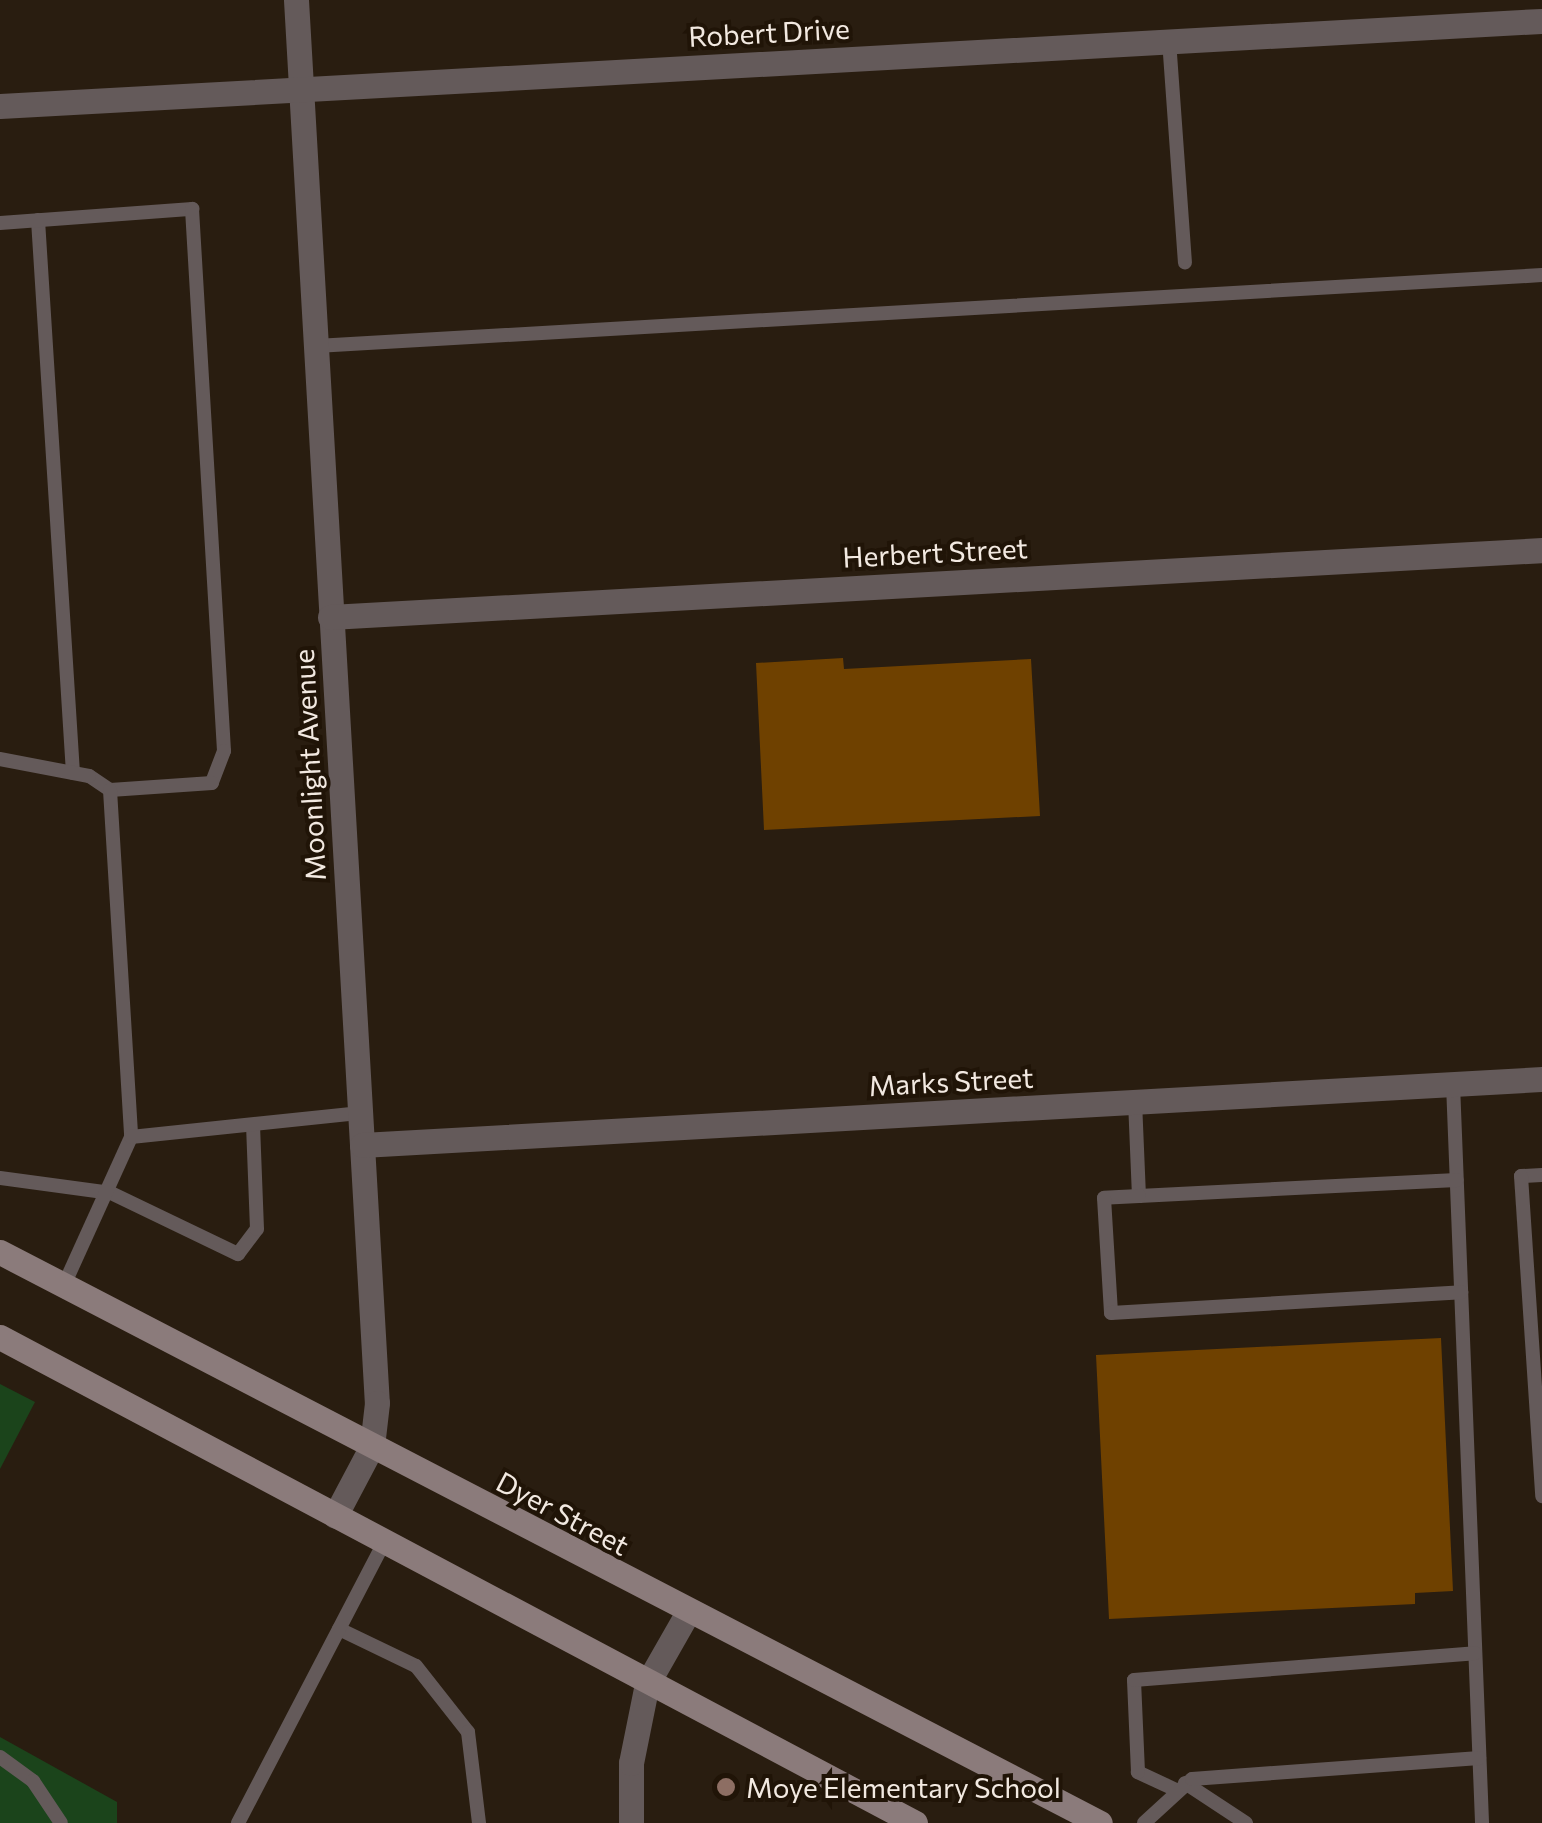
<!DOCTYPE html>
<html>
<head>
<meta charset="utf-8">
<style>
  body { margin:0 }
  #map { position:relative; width:1542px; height:1823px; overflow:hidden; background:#291d10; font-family:Commissioner,sans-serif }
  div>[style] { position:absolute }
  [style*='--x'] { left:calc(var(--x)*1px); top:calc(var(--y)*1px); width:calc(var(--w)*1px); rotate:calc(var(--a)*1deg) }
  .green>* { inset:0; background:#1b441b }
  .building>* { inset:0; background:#6f4100 }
  .service>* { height:14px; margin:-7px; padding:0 7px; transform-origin:7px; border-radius:7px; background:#645a5a }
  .minor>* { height:25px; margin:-12.5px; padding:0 12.5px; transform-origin:12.5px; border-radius:12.5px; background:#645a5a }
  .secondary>* { height:25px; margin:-12.5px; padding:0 12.5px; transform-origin:12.5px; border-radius:12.5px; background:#8b7b7b }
  .dots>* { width:28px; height:28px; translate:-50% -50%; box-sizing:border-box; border:5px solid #201407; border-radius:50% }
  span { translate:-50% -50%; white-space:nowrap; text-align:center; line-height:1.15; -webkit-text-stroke:8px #201407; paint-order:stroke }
  .street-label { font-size:28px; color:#f2e9e1 }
  .poi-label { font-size:28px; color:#f2e9e1 }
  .left { translate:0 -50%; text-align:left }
</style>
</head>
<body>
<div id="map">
  <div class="green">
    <i style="clip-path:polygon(0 1384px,35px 1402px,0 1469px)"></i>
    <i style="clip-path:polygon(0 1737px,117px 1802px,117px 1823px,0 1823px)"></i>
  </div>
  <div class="building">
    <i style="clip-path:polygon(843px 658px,844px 669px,1031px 659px,1040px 816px,764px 830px,756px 663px)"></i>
    <i style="clip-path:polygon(1441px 1338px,1453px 1591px,1415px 1593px,1415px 1604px,1109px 1619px,1096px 1355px)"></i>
  </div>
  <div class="service">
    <i style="--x:1169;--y:40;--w:223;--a:85.9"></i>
    <i style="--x:38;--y:220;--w:554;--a:86.38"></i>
    <i style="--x:0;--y:223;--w:193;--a:-4.2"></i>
    <i style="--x:192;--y:209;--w:543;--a:86.62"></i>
    <i style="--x:224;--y:751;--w:34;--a:111"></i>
    <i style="--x:212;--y:783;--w:102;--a:176.1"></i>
    <i style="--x:110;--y:790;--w:25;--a:-146"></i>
    <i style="--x:89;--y:776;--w:91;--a:-169.2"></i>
    <i style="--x:316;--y:346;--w:1228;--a:-3.31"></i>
    <i style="--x:110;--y:790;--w:348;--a:86.5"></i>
    <i style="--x:1453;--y:1084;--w:740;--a:87.75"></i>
    <i style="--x:1135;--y:1101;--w:95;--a:87.6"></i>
    <i style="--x:1139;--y:1196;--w:318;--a:-2.9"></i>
    <i style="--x:1542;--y:1175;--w:21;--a:177"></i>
    <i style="--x:1521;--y:1176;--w:321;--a:86.2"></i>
    <i style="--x:0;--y:1178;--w:112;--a:7.7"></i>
    <i style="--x:111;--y:1193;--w:141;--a:25.7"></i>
    <i style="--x:238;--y:1254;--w:31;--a:-53"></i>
    <i style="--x:257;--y:1229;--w:104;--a:-92.2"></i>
    <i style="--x:1139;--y:1196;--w:35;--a:177"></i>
    <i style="--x:1104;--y:1198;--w:115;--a:86.5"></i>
    <i style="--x:1111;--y:1313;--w:351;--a:-3.4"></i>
    <i style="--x:64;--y:1285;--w:162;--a:-65.6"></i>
    <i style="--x:131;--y:1137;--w:231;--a:-6"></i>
    <i style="--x:339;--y:1629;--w:85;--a:25.7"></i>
    <i style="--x:416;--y:1666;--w:84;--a:51.8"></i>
    <i style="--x:468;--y:1732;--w:92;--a:83.1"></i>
    <i style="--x:0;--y:1757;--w:41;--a:36"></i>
    <i style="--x:33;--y:1781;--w:50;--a:56.3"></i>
    <i style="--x:1185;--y:1783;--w:73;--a:33.3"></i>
    <i style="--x:1174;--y:1789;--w:40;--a:-155"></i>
    <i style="--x:1138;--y:1772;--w:92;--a:-92.5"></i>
    <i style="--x:1134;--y:1680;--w:342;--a:-4.5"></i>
    <i style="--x:238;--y:1823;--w:316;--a:-62.5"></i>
    <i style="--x:1144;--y:1823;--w:65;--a:-42.5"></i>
    <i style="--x:1192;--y:1779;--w:288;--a:-4.2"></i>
  </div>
  <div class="minor">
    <i style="--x:296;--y:0;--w:1405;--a:86.7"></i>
    <i style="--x:377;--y:1403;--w:43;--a:96.6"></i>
    <i style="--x:372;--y:1446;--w:79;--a:117.9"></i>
    <i style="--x:0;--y:106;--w:1544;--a:-3.16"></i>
    <i style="--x:330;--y:617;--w:1214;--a:-3.16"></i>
    <i style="--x:362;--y:1145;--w:1182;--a:-3.2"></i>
    <i style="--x:631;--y:1823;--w:60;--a:-90"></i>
    <i style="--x:631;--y:1763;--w:81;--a:-78.6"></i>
    <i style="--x:647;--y:1684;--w:83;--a:-60.3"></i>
  </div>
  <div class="secondary">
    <i style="--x:0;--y:1252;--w:1239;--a:27.43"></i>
    <i style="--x:0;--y:1337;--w:1036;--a:27.97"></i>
  </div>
  <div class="dots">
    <i style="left:726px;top:1787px;background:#8d6e63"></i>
  </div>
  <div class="street-label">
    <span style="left:769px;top:32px;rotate:-3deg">Robert Drive</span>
    <span style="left:935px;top:552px;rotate:-3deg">Herbert Street</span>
    <span style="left:309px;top:765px;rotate:-93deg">Moonlight Avenue</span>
    <span style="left:951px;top:1081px;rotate:-3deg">Marks Street</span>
    <span style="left:563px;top:1513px;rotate:28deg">Dyer Street</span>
  </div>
  <div class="poi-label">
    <span class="left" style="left:746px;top:1787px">Moye Elementary School</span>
  </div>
</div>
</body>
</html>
